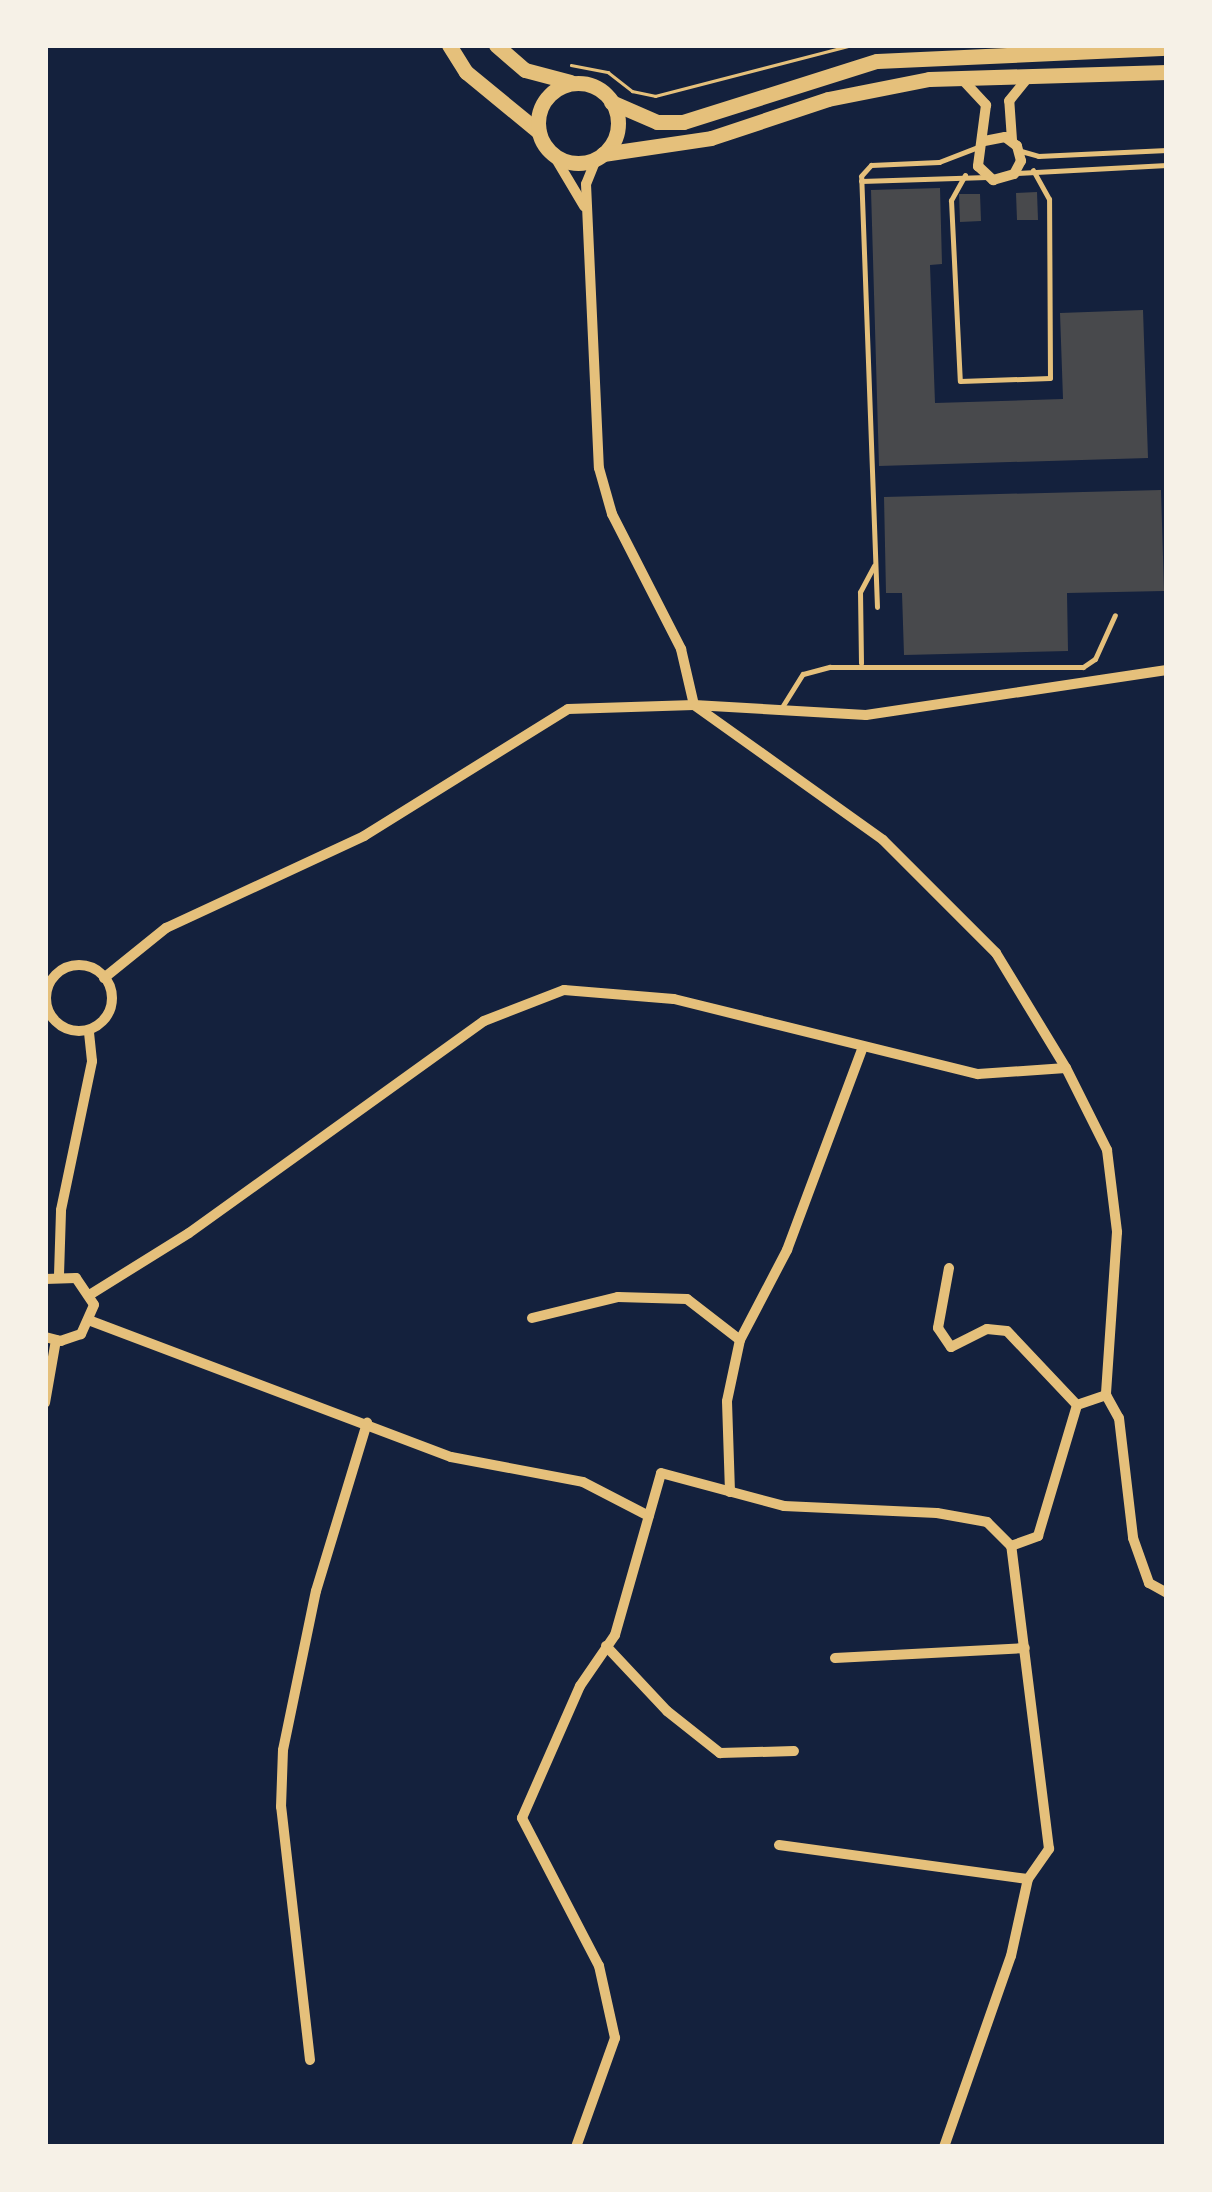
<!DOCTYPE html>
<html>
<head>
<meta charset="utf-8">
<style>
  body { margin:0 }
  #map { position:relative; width:1212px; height:2192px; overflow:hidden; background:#14213d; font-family:Raleway,sans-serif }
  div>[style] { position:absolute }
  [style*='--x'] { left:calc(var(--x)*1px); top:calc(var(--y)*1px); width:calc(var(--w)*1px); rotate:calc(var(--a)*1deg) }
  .building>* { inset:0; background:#48494c }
  .path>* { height:2.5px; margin:-1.25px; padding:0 1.25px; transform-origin:1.25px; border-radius:1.25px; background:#e5c07b }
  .service>* { height:5px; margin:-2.5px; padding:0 2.5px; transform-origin:2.5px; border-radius:2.5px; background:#e5c07b }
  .minor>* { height:10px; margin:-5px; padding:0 5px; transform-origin:5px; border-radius:5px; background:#e5c07b }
  .minor>.ring { margin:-5px; padding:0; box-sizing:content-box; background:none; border:10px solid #e5c07b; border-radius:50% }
  .secondary>* { height:15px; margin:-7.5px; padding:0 7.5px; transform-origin:7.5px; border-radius:7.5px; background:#e5c07b }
  .secondary>.ring { margin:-7.5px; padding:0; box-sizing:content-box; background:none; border:15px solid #e5c07b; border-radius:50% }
  span { translate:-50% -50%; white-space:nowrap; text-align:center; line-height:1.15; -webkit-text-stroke:8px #f6f1e7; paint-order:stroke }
  .frame { position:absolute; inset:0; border:48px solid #f6f1e7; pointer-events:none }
</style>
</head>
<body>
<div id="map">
  <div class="building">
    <i style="clip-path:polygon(940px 188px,942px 264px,930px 265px,935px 403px,1063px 399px,1060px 313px,1143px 310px,1148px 458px,879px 466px,871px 190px)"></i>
    <i style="clip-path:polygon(1037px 192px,1038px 220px,1017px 220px,1016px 193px)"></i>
    <i style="clip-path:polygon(959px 194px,980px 194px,981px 221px,960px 222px)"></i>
    <i style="clip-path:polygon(1161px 490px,1164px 591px,1067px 593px,1068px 651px,904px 655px,902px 593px,886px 593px,884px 497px)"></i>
  </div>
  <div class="path">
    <i style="--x:571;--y:65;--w:38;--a:11"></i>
    <i style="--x:608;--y:72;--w:31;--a:38"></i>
    <i style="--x:632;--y:91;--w:24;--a:12"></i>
    <i style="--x:655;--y:96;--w:203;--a:-14.5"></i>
  </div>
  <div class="service">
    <i style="--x:1021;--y:151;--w:18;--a:16"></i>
    <i style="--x:1038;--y:156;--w:129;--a:-2.7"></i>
    <i style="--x:1017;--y:173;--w:150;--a:-3.1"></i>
    <i style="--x:965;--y:175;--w:29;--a:119"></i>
    <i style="--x:951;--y:200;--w:181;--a:87.2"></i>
    <i style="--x:960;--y:381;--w:90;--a:-1.9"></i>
    <i style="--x:1050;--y:378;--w:179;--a:-90.3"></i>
    <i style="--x:1049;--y:199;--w:33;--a:-119"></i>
    <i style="--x:861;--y:181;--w:126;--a:-1.8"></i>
    <i style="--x:877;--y:607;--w:431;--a:-92.1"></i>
    <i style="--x:861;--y:176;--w:15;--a:-48"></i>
    <i style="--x:871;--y:165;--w:68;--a:-2.5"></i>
    <i style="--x:939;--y:162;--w:42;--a:-21"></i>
    <i style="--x:861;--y:663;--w:71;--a:-90.8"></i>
    <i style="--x:860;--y:592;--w:30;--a:-62"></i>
    <i style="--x:782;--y:707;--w:39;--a:-58"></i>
    <i style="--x:803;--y:674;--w:28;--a:-15"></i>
    <i style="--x:830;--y:667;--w:253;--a:0"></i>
    <i style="--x:1083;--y:667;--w:14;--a:-34"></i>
    <i style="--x:1095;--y:659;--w:48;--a:-65.6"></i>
  </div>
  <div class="minor">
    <i style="--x:961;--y:78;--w:37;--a:47"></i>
    <i style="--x:986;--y:105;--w:62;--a:97.5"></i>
    <i style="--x:978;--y:166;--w:21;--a:43"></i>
    <i style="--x:993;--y:180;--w:22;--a:-16"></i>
    <i style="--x:1014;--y:174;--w:15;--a:-62"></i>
    <i style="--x:1021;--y:161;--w:16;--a:-105"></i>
    <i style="--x:1017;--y:146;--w:15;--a:-143"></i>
    <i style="--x:1005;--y:137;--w:21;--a:169"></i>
    <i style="--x:1012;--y:140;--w:39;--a:-94"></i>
    <i style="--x:1009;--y:101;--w:32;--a:-51"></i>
    <i style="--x:553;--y:154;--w:61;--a:59.2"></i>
    <i style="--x:597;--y:157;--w:29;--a:112"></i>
    <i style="--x:586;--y:184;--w:284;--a:87.4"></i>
    <i style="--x:599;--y:468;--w:48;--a:74.2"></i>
    <i style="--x:612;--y:514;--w:152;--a:62.9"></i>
    <i style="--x:681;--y:649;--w:57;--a:76.9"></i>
    <i style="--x:694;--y:705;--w:172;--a:3.3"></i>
    <i style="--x:866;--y:715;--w:304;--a:-8.5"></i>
    <i class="ring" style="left:46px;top:965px;width:56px;height:56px"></i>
    <i style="--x:104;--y:978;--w:80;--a:-38.9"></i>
    <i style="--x:166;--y:928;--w:218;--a:-24.9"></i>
    <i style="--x:364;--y:836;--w:240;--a:-31.9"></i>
    <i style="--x:568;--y:709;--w:126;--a:-1.8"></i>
    <i style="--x:694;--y:705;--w:232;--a:35.5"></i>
    <i style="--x:883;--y:840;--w:160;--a:45"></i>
    <i style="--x:996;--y:953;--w:135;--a:58.7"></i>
    <i style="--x:1066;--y:1068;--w:92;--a:63.4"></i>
    <i style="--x:1107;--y:1150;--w:83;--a:83"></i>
    <i style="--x:1117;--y:1232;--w:163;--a:93.9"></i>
    <i style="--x:949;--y:1268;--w:61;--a:100.4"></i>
    <i style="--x:938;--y:1328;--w:23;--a:56"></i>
    <i style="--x:951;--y:1347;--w:40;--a:-26.6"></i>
    <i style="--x:987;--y:1329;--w:20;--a:6"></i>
    <i style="--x:1007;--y:1331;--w:102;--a:46.6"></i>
    <i style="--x:59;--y:1275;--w:65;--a:-88.2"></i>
    <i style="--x:61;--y:1210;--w:152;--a:-78.2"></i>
    <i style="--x:92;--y:1061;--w:31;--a:-96"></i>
    <i style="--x:45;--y:1279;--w:31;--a:-2"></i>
    <i style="--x:76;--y:1278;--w:32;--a:56"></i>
    <i style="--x:94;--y:1305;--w:32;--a:114"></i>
    <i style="--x:81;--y:1334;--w:21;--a:161"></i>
    <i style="--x:61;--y:1341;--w:16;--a:-166"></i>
    <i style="--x:91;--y:1294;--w:115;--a:-31.9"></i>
    <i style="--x:189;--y:1233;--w:363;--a:-35.7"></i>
    <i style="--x:484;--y:1021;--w:86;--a:-21.2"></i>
    <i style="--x:564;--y:990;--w:110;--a:4.7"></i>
    <i style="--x:674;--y:999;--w:313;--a:13.9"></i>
    <i style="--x:978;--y:1074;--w:88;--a:-3.9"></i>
    <i style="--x:532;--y:1318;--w:89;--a:-13.7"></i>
    <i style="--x:618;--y:1297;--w:69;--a:1.7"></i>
    <i style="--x:687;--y:1299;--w:67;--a:37.7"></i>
    <i style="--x:91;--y:1321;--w:385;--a:20.7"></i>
    <i style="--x:451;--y:1457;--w:134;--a:10.7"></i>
    <i style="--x:583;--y:1482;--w:74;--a:27.3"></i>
    <i style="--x:45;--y:1403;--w:64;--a:-80.1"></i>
    <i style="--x:730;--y:1492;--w:91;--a:-91.9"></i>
    <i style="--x:727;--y:1401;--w:62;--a:-78"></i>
    <i style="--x:740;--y:1340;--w:102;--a:-62.4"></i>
    <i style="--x:787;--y:1250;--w:217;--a:-69.5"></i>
    <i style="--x:606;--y:1646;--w:89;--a:46.8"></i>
    <i style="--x:667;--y:1711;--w:68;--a:38.4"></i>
    <i style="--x:720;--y:1753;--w:74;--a:-1.5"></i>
    <i style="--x:835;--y:1658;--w:190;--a:-3"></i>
    <i style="--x:779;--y:1845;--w:251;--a:7.8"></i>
    <i style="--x:310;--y:2060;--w:255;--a:-96.5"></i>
    <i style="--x:281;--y:1807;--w:57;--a:-88"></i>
    <i style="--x:283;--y:1750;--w:162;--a:-78.3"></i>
    <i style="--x:316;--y:1591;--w:176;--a:-73.1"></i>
    <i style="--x:576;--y:2147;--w:116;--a:-70.3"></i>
    <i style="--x:615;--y:2038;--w:74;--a:-102.5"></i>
    <i style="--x:599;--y:1966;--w:167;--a:-117.5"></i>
    <i style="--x:522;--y:1818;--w:144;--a:-66.3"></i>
    <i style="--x:580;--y:1686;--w:62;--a:-55.5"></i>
    <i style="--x:615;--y:1635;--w:168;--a:-74.1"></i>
    <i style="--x:661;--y:1473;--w:127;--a:15"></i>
    <i style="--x:784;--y:1506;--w:153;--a:2.6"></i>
    <i style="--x:937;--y:1513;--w:51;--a:10.2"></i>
    <i style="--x:987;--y:1522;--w:34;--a:45"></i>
    <i style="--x:1011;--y:1546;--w:29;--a:-20"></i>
    <i style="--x:1038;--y:1536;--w:137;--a:-73.4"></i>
    <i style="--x:1077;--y:1405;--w:31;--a:-19"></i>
    <i style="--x:1106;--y:1395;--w:26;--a:61"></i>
    <i style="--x:1119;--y:1418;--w:121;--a:83.3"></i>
    <i style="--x:1133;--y:1538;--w:48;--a:70.4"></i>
    <i style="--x:1149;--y:1583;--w:21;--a:29"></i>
    <i style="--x:944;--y:2147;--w:202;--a:-70.7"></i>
    <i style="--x:1011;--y:1956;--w:79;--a:-77.6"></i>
    <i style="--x:1028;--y:1879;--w:37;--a:-55"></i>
    <i style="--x:1049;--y:1849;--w:305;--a:-97.1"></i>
  </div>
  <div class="secondary">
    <i style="--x:449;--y:45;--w:32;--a:58"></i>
    <i style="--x:466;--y:72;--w:94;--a:39.4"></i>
    <i style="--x:496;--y:45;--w:38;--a:41"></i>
    <i style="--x:525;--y:70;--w:47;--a:14.9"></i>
    <i class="ring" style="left:538px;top:83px;width:65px;height:65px"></i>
    <i style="--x:611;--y:102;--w:50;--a:23.5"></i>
    <i style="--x:657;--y:122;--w:26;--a:0"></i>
    <i style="--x:683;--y:122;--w:203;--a:-17.5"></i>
    <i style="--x:877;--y:61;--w:290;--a:-2.6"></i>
    <i style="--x:603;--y:154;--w:109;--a:-8.4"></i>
    <i style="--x:711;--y:138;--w:123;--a:-18.4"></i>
    <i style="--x:828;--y:99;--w:103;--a:-11.2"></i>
    <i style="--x:929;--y:79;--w:238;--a:-1.7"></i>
  </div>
  <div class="frame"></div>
</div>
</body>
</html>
